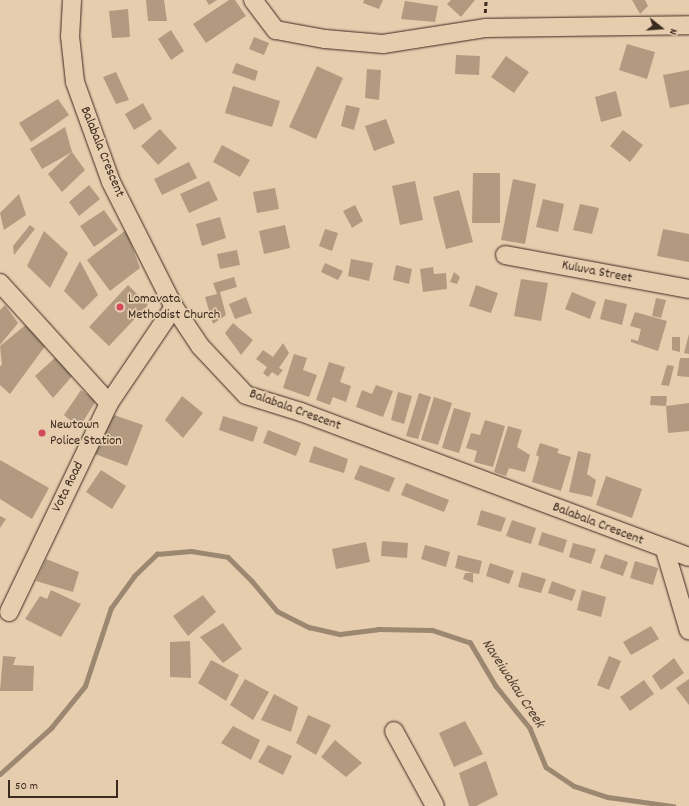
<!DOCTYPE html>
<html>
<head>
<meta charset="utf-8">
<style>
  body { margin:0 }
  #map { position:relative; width:689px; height:806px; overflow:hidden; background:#e6cdae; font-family:Dekko,sans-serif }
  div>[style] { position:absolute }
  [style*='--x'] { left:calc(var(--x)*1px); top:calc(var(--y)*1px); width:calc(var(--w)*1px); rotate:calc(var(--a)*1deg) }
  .stream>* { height:4.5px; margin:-2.25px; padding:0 2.25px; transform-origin:2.25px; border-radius:2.25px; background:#9c8770 }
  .building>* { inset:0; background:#b29a81 }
  .path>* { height:2.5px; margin-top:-1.25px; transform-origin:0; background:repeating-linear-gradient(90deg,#3b2a1e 0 4px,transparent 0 7px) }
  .roads { filter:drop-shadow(0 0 1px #3b2a1e) drop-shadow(0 0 1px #3b2a1e) }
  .minor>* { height:18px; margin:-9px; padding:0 9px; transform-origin:9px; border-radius:9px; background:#e6cdae }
  .dots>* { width:11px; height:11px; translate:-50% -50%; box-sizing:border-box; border:2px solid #e6cdae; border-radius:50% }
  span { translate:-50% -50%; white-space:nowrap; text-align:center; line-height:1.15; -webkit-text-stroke:3.5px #e6cdae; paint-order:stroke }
  .street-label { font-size:14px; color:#3b2a1e }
  .poi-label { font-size:14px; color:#3b2a1e }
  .left { translate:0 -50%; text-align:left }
  .water-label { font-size:15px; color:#4e3d2e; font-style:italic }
  .north { position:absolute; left:641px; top:8px; width:40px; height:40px; -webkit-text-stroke:3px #e6cdae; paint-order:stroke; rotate:107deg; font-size:11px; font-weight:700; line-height:16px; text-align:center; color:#3b2a1e }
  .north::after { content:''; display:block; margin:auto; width:14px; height:18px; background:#3b2a1e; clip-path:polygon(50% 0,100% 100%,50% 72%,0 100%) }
  .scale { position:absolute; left:8px; top:780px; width:110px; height:18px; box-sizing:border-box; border:2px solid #3b2a1e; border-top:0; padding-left:5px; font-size:12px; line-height:14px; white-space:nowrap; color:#3b2a1e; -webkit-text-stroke:3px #e6cdae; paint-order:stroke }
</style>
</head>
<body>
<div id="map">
  <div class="stream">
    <i style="--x:0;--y:774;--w:69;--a:-42"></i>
    <i style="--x:51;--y:728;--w:54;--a:-51"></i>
    <i style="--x:85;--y:686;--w:82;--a:-71.6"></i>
    <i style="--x:111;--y:608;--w:39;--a:-54"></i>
    <i style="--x:134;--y:576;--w:32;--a:-44"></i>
    <i style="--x:157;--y:554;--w:34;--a:-5"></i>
    <i style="--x:191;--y:551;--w:37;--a:9"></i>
    <i style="--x:228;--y:557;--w:34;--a:45"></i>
    <i style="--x:252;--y:581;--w:39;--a:50"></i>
    <i style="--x:277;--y:611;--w:36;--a:27"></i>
    <i style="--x:309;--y:627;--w:32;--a:13"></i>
    <i style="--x:340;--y:634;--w:38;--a:-7"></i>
    <i style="--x:378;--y:629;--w:54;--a:1.1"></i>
    <i style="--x:432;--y:630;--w:40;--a:18"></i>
    <i style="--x:470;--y:642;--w:51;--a:59.4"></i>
    <i style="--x:496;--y:686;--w:54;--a:51"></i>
    <i style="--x:530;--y:728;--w:42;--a:67.7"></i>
    <i style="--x:546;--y:767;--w:34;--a:34"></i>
    <i style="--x:574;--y:786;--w:36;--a:18"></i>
    <i style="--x:608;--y:797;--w:66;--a:7.9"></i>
  </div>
  <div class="building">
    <i style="clip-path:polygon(146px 0,164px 0,167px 21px,148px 21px)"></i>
    <i style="clip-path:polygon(206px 0,217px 0,209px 5px)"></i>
    <i style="clip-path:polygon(229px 0,235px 0,246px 16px,206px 43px,193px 24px)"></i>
    <i style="clip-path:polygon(364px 0,383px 0,379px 9px,363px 3px)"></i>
    <i style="clip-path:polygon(451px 0,475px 0,461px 17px,447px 4px)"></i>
    <i style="clip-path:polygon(632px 0,645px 0,648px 6px,640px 14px)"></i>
    <i style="clip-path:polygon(405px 1px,438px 6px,435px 22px,401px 19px)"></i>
    <i style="clip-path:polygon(128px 9px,130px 37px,112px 38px,109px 11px)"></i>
    <i style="clip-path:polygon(171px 30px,184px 51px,171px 60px,158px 39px)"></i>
    <i style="clip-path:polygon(254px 37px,269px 43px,264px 55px,249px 49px)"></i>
    <i style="clip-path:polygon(627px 44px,655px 52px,647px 79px,619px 70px)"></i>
    <i style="clip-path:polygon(456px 55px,480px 56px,479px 75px,455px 74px)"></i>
    <i style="clip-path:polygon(506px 56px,529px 72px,514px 93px,491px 77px)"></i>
    <i style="clip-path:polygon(236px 63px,258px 71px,255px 81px,232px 73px)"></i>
    <i style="clip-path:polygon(317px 66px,343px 78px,316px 139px,289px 127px)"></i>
    <i style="clip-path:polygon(367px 69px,381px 70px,379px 100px,365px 98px)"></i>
    <i style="clip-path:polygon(689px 70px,689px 104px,670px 108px,663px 75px)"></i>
    <i style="clip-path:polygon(116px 72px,129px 100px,116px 104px,103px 77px)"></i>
    <i style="clip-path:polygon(233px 86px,280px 101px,272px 127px,225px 113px)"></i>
    <i style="clip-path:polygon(616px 91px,622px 116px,601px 122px,595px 97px)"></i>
    <i style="clip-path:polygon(58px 99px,69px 115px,31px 142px,19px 123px)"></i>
    <i style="clip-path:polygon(143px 103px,152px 119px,134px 130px,125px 114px)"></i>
    <i style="clip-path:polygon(346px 105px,360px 108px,354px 130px,341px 126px)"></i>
    <i style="clip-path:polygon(386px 119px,395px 143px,374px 151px,365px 126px)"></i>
    <i style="clip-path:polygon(65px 127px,72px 152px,42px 169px,30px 149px)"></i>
    <i style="clip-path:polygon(160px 129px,177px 148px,158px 165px,141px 146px)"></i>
    <i style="clip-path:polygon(623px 130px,643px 145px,630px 162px,610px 146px)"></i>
    <i style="clip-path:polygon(222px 145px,250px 160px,240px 177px,213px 162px)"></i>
    <i style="clip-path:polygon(72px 152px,85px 170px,62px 192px,48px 174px)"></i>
    <i style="clip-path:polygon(189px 162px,197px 178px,162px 195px,154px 179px)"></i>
    <i style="clip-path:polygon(473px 173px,500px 173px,500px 223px,472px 223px)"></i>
    <i style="clip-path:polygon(513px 179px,536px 184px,525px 244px,501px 240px)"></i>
    <i style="clip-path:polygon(209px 181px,218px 200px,189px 213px,180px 194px)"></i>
    <i style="clip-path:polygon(415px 181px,423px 220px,400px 225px,392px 186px)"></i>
    <i style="clip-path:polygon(89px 185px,100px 199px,79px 216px,69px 202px)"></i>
    <i style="clip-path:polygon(275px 188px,279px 209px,257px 213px,253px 192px)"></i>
    <i style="clip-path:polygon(459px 190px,473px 242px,446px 249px,433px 197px)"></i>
    <i style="clip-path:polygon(19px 194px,26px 215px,4px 230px,0 213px)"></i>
    <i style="clip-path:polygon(543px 199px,564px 204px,558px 232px,536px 227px)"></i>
    <i style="clip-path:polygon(580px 204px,599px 208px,592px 234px,573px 230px)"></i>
    <i style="clip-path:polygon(355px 205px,363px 221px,352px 228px,343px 211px)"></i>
    <i style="clip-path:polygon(104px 210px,118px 230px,94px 247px,80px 226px)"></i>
    <i style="clip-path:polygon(220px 217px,226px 238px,202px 246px,196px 224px)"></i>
    <i style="clip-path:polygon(30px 225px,35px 229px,14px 255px,13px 246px)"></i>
    <i style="clip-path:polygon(285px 225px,290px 248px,264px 254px,259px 231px)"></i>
    <i style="clip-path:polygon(325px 229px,338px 233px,332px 251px,319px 246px)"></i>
    <i style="clip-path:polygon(663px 229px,689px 234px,689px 262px,657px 256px)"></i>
    <i style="clip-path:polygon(126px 230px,140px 268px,110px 291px,87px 260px)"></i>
    <i style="clip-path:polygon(44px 231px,68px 253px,50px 288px,27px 266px)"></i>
    <i style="clip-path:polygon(237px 250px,240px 265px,220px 269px,217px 254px)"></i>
    <i style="clip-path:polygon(351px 259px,373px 263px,369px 281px,348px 276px)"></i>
    <i style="clip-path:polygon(80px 261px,98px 295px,83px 310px,64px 291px)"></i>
    <i style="clip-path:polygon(325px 263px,343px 271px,338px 280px,321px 272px)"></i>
    <i style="clip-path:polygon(396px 265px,412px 269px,409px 284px,393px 280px)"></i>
    <i style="clip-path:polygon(433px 267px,434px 274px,446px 273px,447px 289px,423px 292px,420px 269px)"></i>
    <i style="clip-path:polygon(454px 272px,460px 277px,457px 284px,450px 282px)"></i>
    <i style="clip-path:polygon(234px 277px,237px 287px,220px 292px,226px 315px,213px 324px,205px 297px,217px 294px,213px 283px)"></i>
    <i style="clip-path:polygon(521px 279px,548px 283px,541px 321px,514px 316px)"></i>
    <i style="clip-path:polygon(128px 285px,148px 305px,109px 346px,89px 327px)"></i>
    <i style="clip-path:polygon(476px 285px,498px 293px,491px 313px,469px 306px)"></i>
    <i style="clip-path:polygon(572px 292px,596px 302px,590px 319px,565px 309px)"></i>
    <i style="clip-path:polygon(246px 297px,252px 313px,235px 319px,229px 304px)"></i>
    <i style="clip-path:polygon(656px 298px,666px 300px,661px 318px,652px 316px)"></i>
    <i style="clip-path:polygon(605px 299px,627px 304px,622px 325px,600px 319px)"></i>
    <i style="clip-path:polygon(5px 305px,18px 323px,0 345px,0 310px)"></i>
    <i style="clip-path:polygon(635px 312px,667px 321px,658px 351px,631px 342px,631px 339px,638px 341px,641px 329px,630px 326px)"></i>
    <i style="clip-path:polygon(28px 323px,46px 345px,10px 394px,0 385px,0 366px,2px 365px,0 346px)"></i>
    <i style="clip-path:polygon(233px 323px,253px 340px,241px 355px,225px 333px)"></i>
    <i style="clip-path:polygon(689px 334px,689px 354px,684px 353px)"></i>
    <i style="clip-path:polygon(672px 337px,680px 337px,680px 352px,672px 350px)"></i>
    <i style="clip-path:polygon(283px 343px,289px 353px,279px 368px,283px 370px,278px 376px,272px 372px,268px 377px,263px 373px,267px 367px,256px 359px,263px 350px,273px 357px)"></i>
    <i style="clip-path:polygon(294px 354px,307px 358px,303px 370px,317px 375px,309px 397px,283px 388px)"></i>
    <i style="clip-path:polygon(57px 356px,74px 374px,53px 398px,35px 376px)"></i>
    <i style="clip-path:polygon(680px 358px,689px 358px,689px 377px,677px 376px)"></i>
    <i style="clip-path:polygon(329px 362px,345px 367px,340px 382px,351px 386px,346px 402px,333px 397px,330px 405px,316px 400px)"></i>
    <i style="clip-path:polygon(667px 365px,674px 366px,669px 386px,661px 385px)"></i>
    <i style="clip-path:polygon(376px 385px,393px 391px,383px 417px,356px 407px,362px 390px,372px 394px)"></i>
    <i style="clip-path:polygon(81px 390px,96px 401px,79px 428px,64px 415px)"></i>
    <i style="clip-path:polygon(398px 392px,412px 396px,404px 424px,391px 420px)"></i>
    <i style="clip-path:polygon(419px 393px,431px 397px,418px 439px,406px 436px)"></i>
    <i style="clip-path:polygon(182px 396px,203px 413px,183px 438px,165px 420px)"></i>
    <i style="clip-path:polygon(651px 396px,667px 396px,666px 406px,650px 405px)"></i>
    <i style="clip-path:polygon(434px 397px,452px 403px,438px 445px,421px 440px)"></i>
    <i style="clip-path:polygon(689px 403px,689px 431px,668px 433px,666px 406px)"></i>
    <i style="clip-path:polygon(454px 408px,471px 413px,459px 453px,442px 448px)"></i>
    <i style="clip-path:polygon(114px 415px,143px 425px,127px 466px,95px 454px)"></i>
    <i style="clip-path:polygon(223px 416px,258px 427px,253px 442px,219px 430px)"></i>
    <i style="clip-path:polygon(485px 420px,505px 426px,493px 467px,474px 462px,477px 451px,466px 448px,471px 433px,480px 435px)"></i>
    <i style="clip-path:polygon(508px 426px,522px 430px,517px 447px,530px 455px,525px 472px,509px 468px,506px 476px,494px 472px)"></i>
    <i style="clip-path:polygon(268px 430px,301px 443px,296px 456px,263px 443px)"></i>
    <i style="clip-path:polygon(540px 443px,559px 449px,557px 453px,571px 457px,561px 491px,532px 482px,539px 457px,536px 455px)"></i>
    <i style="clip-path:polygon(314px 446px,348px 459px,344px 473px,309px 462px)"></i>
    <i style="clip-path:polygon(578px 451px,591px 454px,587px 474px,596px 480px,592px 497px,569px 492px)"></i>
    <i style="clip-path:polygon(0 460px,49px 488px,32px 519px,0 499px)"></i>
    <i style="clip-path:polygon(360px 465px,395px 478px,389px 492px,354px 479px)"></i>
    <i style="clip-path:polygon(101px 470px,126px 486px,112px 509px,86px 492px)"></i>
    <i style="clip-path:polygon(606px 476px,642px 489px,632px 518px,596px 505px)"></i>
    <i style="clip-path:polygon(406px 483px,449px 500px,444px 512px,401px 495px)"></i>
    <i style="clip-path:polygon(481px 510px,506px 518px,501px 532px,477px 525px)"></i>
    <i style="clip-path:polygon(0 516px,6px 519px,0 528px)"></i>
    <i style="clip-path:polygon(512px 520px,536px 528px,531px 544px,506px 536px)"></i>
    <i style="clip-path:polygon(542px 532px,567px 540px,563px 553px,538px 545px)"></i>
    <i style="clip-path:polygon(382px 541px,408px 543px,407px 558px,381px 556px)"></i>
    <i style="clip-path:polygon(366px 542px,370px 562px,336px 569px,332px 549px)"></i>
    <i style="clip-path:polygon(573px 543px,596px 549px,591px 564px,569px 557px)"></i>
    <i style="clip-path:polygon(425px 545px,450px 552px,446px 567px,421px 559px)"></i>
    <i style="clip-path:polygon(605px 554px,628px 562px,623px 576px,600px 568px)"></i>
    <i style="clip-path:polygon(458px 555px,482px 561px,479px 574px,473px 573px,473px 583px,463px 579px,465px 573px,473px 573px,455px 568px)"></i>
    <i style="clip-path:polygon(46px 559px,79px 572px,73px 592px,36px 581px)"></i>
    <i style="clip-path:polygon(635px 561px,658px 568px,653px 585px,630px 578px)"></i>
    <i style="clip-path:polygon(490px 563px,514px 571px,509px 584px,486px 576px)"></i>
    <i style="clip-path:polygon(522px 572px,546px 579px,541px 593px,518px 587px)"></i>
    <i style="clip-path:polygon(552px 581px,576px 590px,572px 601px,548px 593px)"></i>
    <i style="clip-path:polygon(51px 590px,81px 604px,61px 637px,25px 619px,40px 596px,47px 599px)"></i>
    <i style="clip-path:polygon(582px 590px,606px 597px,601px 617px,577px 610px)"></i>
    <i style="clip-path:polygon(203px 595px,216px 612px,188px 636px,173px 616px)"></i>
    <i style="clip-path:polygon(223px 623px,242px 649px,223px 663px,200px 637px)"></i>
    <i style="clip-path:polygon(651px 626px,659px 639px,631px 655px,623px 642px)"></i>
    <i style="clip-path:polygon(190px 641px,191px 678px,170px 677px,170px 642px)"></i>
    <i style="clip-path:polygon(3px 656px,16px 657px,13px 665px,34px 666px,33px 691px,0 691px)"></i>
    <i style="clip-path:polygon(609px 656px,621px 661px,609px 690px,597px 685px)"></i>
    <i style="clip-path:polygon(674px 658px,684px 673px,661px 690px,652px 676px)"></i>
    <i style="clip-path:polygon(211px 660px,239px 675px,226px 701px,198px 683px)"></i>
    <i style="clip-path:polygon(245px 679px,269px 692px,253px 720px,230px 705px)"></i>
    <i style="clip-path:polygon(689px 679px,689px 705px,676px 688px)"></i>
    <i style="clip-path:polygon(644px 680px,654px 694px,630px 711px,620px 697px)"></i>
    <i style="clip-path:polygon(274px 694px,298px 707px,291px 732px,261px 720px)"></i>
    <i style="clip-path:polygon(308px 715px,331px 725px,316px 755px,296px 743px)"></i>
    <i style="clip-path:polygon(465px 721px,483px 754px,454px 767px,439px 733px)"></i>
    <i style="clip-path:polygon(233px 726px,260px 740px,251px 760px,221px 743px)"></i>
    <i style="clip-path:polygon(335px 740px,362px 763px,346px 777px,321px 757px)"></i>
    <i style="clip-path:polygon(268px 745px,292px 756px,283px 775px,258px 762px)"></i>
    <i style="clip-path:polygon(486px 761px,498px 795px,476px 806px,469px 806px,459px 773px)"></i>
  </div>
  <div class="path">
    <i style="--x:485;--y:13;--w:13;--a:-86"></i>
  </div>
  <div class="roads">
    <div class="minor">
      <i style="--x:72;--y:0;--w:36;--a:93"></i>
      <i style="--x:70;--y:36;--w:46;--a:83.8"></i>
      <i style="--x:75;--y:82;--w:106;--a:70.2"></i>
      <i style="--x:111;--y:182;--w:140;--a:63.3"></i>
      <i style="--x:174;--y:307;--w:47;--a:56.3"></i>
      <i style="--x:200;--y:346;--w:67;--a:46.8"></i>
      <i style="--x:246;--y:395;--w:58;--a:17.2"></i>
      <i style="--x:301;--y:412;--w:414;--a:20.5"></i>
      <i style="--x:253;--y:0;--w:38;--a:53"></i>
      <i style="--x:276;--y:30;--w:50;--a:10.4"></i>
      <i style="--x:325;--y:39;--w:58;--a:4.9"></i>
      <i style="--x:383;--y:44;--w:103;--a:-8.9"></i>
      <i style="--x:485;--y:28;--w:204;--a:-0.8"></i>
      <i style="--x:505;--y:255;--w:187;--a:10.5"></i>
      <i style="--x:0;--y:283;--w:162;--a:47.8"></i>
      <i style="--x:665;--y:550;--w:84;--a:73.5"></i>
      <i style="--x:9;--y:612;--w:232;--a:-64.4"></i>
      <i style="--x:109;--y:403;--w:116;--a:-55.9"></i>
      <i style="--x:394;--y:731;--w:85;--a:61.3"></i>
    </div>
  </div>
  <div class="dots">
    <i style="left:120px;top:307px;background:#d1495b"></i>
    <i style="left:42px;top:433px;background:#d1495b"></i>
  </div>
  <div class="street-label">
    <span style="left:102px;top:152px;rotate:68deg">Balabala Crescent</span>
    <span style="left:597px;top:272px;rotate:11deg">Kuluva Street</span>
    <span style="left:295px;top:410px;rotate:20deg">Balabala Crescent</span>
    <span style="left:68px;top:487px;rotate:-64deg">Vota Road</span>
    <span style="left:598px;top:524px;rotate:21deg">Balabala Crescent</span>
  </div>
  <div class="poi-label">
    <span class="left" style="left:128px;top:307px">Lomavata<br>Methodist Church</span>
    <span class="left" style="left:50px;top:433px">Newtown<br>Police Station</span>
  </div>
  <div class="water-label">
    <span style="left:512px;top:684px;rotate:57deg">Naveiwakau Creek</span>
  </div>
  <div class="north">N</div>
  <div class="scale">50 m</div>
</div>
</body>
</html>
